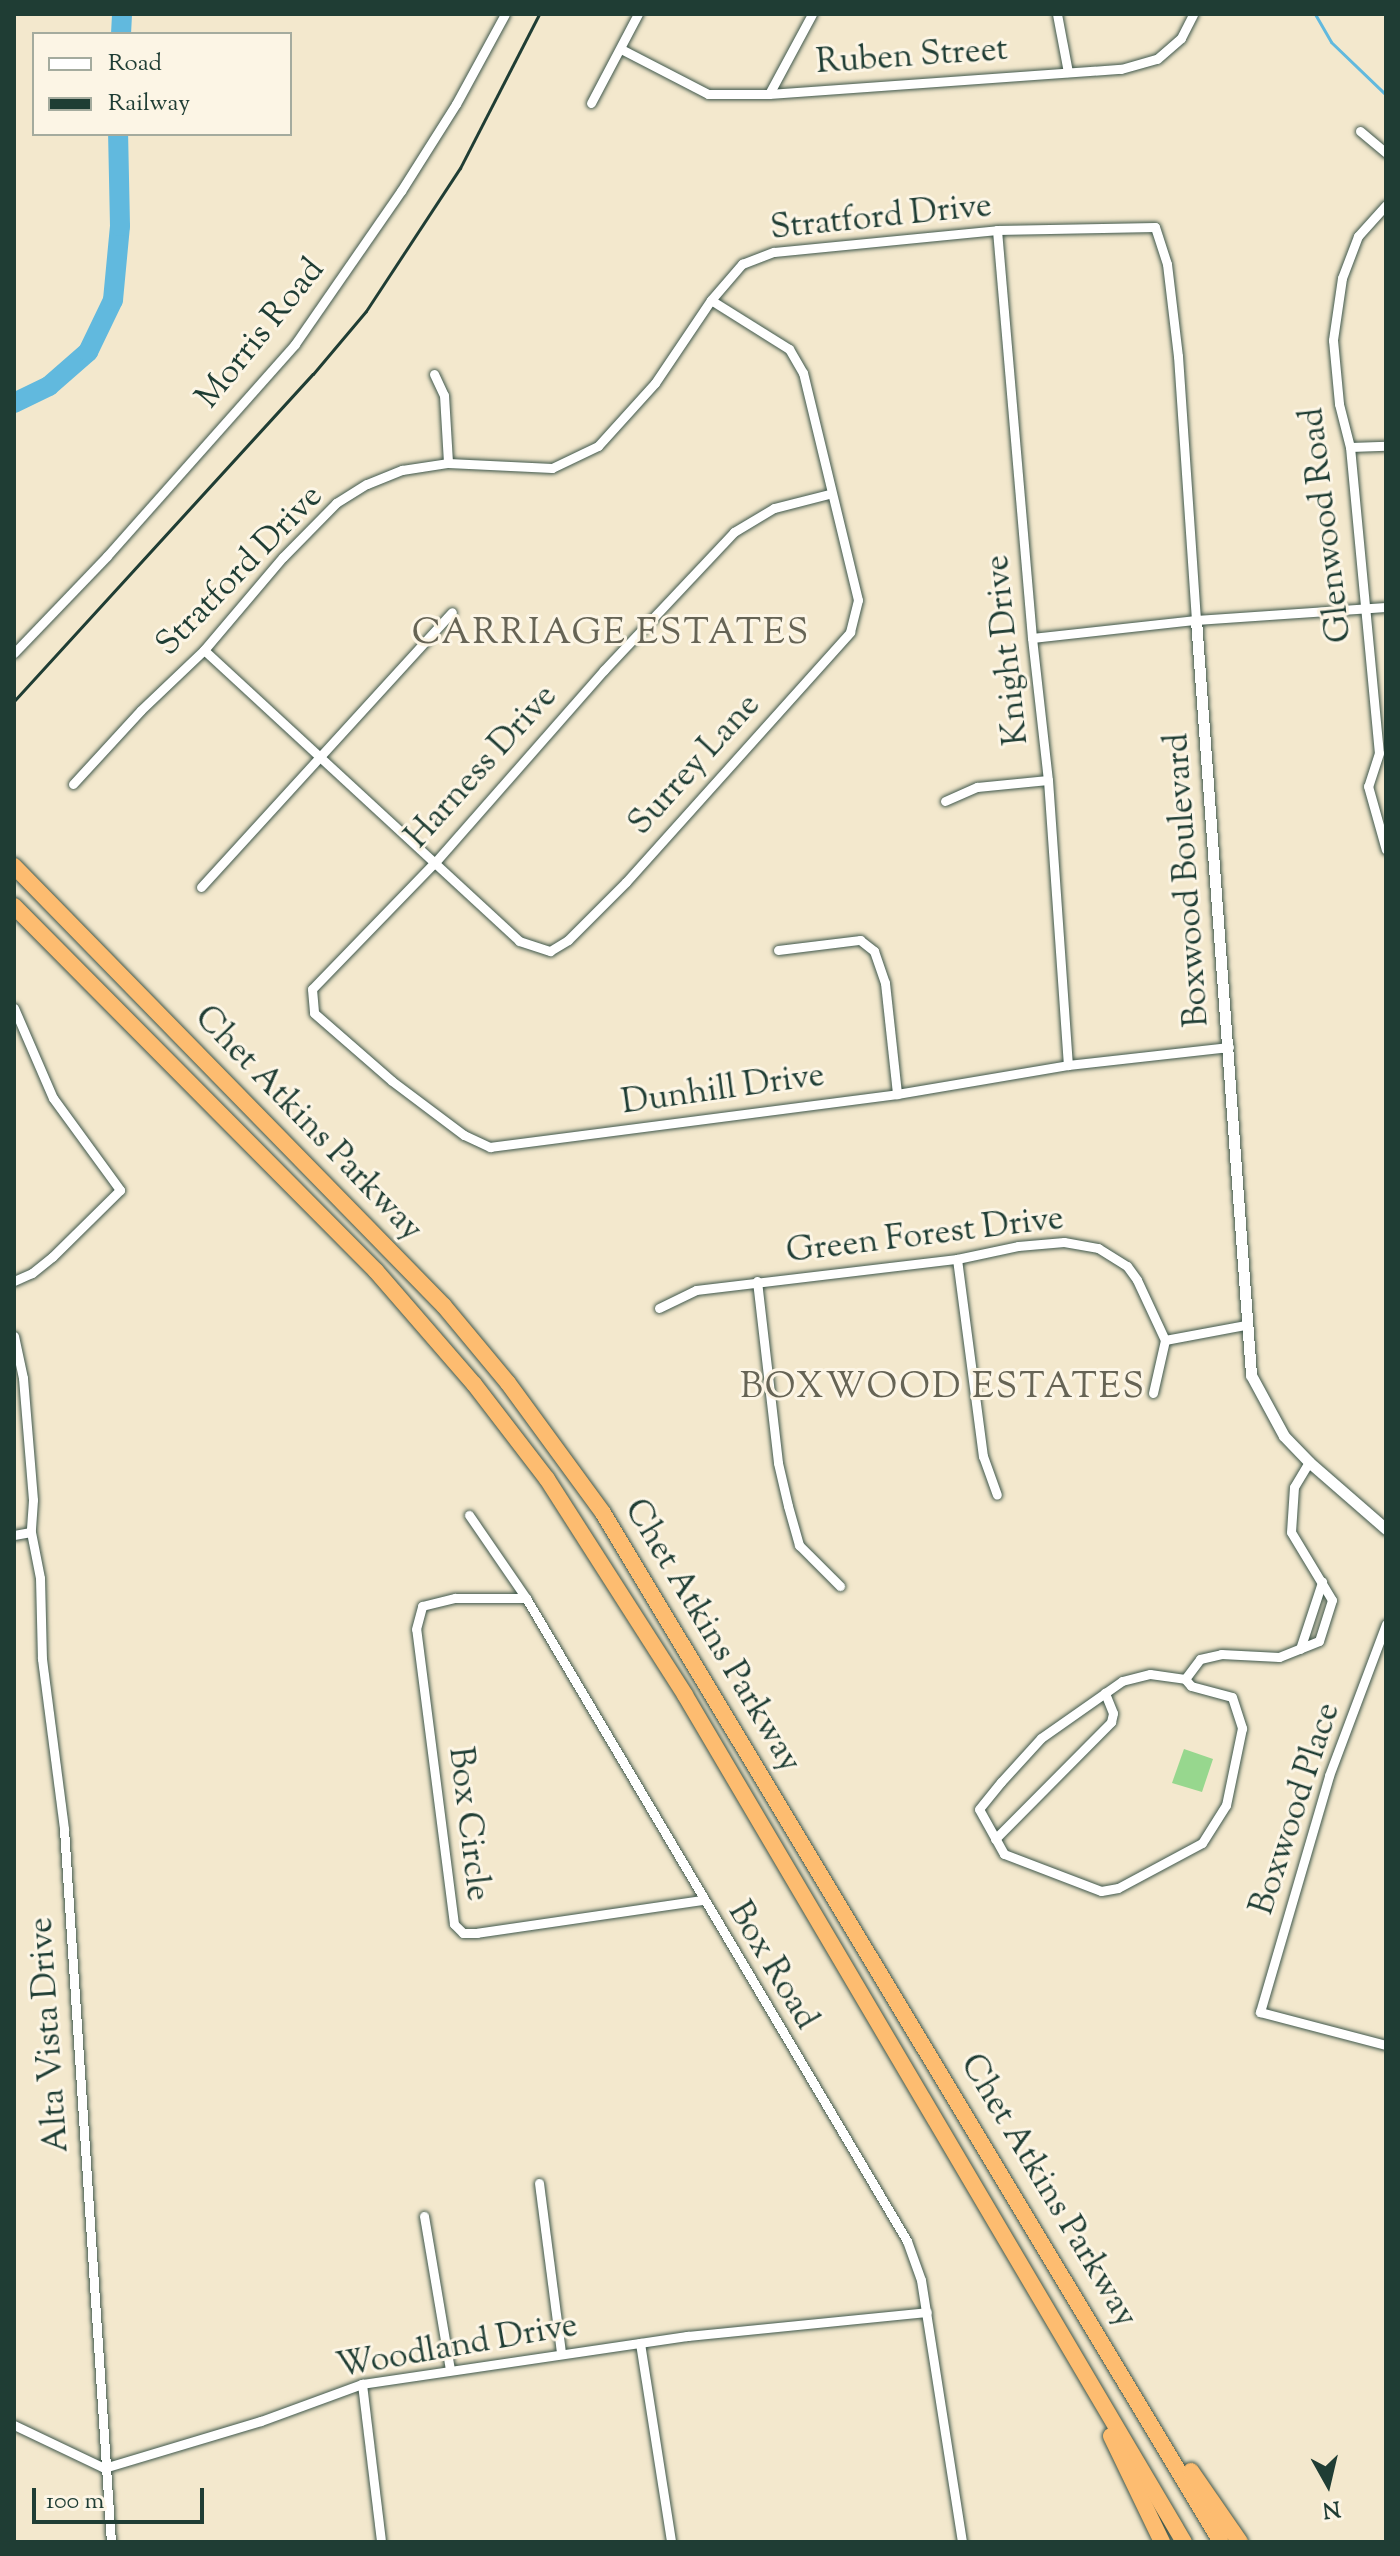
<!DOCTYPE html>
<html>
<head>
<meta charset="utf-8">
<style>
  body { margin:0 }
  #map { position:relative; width:1400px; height:2556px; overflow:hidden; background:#f3e8cd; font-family:"Sorts Mill Goudy",serif }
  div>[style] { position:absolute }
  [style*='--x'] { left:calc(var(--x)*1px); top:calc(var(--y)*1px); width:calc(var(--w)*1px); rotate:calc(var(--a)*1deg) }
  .green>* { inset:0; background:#97d78e }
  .stream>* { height:3px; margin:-1.5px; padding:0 1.5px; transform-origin:1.5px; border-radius:1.5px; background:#61b9de }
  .river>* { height:20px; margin:-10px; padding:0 10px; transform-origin:10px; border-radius:10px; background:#61b9de }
  .roads { filter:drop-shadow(0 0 2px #3f574b) drop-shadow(0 0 2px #3f574b) }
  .minor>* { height:9px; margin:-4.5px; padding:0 4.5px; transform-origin:4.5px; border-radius:4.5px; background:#fff }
  .tertiary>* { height:11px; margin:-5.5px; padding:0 5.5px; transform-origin:5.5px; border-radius:5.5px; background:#fff }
  .motorway>* { height:16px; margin:-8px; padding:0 8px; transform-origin:8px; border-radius:8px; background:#fdbc70 }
  .rail>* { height:3px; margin:-1.5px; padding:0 1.5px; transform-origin:1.5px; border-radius:1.5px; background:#1f3d34 }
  span { translate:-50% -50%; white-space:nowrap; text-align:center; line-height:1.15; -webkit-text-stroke:6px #fcf5e5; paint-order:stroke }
  .street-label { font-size:34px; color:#1f3d34 }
  .neighbourhood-label { font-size:36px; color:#666455; letter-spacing:2px }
  .frame { position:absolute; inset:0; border:16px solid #1f3d34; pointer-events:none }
  .legend { position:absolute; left:32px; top:32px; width:260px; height:104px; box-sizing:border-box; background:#fcf5e5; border:2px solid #a4ab9e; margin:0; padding:10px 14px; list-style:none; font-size:24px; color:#1f3d34 }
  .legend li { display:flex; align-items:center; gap:16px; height:40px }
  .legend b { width:40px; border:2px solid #a4ab9e }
  .north { position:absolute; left:1288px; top:2444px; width:80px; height:80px; -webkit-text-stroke:6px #fcf5e5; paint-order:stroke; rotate:172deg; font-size:22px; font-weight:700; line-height:32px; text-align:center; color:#1f3d34 }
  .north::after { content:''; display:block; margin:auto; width:28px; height:36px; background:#1f3d34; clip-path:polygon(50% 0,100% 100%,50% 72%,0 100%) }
  .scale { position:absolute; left:32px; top:2488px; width:172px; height:36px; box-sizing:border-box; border:4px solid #1f3d34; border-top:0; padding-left:10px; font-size:24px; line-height:28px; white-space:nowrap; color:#1f3d34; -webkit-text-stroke:6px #fcf5e5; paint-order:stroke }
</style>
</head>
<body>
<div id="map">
  <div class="green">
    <i style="clip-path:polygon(1184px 1749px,1213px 1759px,1202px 1792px,1172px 1783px)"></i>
  </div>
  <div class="stream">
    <i style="--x:1315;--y:14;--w:32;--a:60"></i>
    <i style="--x:1331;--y:42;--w:76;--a:43.9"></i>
  </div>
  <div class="river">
    <i style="--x:121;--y:34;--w:20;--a:-87"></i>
    <i style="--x:14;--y:403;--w:39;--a:-26"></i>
    <i style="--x:49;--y:386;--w:52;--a:-41.1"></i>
    <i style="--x:88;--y:352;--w:58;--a:-64.3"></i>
    <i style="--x:113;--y:300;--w:74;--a:-84.6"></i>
    <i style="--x:120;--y:226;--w:92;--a:-91.2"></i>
  </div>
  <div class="roads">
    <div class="minor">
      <i style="--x:1057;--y:14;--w:59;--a:79.3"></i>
      <i style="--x:621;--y:49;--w:98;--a:27.3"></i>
      <i style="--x:708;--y:94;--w:61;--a:0"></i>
      <i style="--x:769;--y:94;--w:353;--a:-4.1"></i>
      <i style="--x:1121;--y:69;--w:37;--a:-16"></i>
      <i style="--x:1157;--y:59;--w:32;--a:-41"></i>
      <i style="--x:1181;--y:38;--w:27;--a:-63"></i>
      <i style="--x:769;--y:94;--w:91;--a:-61.7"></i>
      <i style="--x:591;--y:103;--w:101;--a:-62.2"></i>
      <i style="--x:1360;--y:131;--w:34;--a:40"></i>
      <i style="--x:1386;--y:205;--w:42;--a:132.1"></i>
      <i style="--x:1358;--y:236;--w:45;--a:110.9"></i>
      <i style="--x:1342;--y:278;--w:63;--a:98.3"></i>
      <i style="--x:1333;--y:340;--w:64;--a:84.6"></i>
      <i style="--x:1339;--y:404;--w:44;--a:75.7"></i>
      <i style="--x:1350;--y:447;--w:307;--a:84.6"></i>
      <i style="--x:1379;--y:753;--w:35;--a:108"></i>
      <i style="--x:1368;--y:786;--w:66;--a:74.3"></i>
      <i style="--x:997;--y:230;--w:409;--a:85.1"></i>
      <i style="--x:1032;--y:638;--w:143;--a:83.6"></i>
      <i style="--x:1048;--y:780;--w:286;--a:86"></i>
      <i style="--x:434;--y:374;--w:23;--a:65"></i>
      <i style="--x:444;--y:395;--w:68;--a:86.6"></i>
      <i style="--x:1350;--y:447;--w:36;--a:-2"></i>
      <i style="--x:829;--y:494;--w:57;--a:165.7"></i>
      <i style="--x:774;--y:508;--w:47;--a:149"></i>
      <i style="--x:734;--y:532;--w:190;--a:133.3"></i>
      <i style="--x:604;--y:670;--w:254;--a:131.3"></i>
      <i style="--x:436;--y:861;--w:178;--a:134.1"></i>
      <i style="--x:312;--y:989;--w:24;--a:85"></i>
      <i style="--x:314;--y:1013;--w:103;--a:41.1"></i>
      <i style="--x:392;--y:1081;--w:90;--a:36.9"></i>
      <i style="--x:464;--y:1135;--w:29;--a:25"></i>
      <i style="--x:490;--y:1147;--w:410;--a:-7.4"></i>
      <i style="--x:897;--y:1094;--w:173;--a:-9.6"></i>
      <i style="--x:1068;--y:1065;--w:162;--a:-6.4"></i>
      <i style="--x:1032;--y:638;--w:165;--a:-6.3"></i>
      <i style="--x:1196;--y:620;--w:190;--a:-3.9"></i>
      <i style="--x:204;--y:650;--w:429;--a:42.7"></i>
      <i style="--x:519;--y:941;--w:33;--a:18"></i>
      <i style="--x:550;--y:951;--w:21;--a:-31"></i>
      <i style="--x:568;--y:940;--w:82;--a:-45"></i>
      <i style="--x:626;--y:882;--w:336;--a:-48.1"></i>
      <i style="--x:850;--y:632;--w:33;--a:-76"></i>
      <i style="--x:858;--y:600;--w:234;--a:-103.6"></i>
      <i style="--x:803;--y:373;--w:28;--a:-120"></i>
      <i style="--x:789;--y:349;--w:92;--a:-147.9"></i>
      <i style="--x:14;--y:653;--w:134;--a:-46.2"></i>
      <i style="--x:107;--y:556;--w:283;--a:-48.4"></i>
      <i style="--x:295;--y:344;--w:186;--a:-55.3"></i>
      <i style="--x:401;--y:191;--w:103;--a:-57.7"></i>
      <i style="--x:456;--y:104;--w:102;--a:-61.4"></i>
      <i style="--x:73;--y:784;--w:100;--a:-47.4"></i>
      <i style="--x:141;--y:710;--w:87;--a:-43.6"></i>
      <i style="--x:204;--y:650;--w:122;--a:-49.7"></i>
      <i style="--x:283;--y:557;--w:76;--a:-45.5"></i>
      <i style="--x:336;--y:503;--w:36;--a:-32"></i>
      <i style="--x:367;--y:484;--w:38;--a:-22"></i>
      <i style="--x:402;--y:470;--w:47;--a:-8.7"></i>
      <i style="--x:448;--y:463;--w:104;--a:2.8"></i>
      <i style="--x:552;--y:468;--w:51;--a:-25.6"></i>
      <i style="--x:598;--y:446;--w:85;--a:-47.9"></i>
      <i style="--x:655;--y:383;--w:100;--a:-56"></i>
      <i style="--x:711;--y:300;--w:48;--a:-49.3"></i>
      <i style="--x:742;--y:264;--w:34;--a:-21"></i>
      <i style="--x:774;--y:252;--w:224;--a:-5.6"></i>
      <i style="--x:997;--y:230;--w:158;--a:-1.1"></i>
      <i style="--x:1155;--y:227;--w:39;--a:72"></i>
      <i style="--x:1167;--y:264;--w:93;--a:83.2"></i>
      <i style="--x:1178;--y:356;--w:265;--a:86.1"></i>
      <i style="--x:945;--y:801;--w:35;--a:-24"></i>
      <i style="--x:977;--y:787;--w:71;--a:-5.6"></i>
      <i style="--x:201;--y:887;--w:372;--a:-47.6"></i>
      <i style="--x:778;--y:950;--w:83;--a:-7"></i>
      <i style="--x:860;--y:940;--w:18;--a:38"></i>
      <i style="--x:874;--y:951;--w:34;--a:71"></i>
      <i style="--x:885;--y:983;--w:112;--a:83.8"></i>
      <i style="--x:14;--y:1008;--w:98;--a:66.6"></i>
      <i style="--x:53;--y:1098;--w:114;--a:53.9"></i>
      <i style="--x:120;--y:1190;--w:95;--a:135.4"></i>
      <i style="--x:52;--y:1257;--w:26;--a:141"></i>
      <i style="--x:32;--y:1273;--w:20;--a:156"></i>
      <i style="--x:957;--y:1259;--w:199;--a:82.5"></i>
      <i style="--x:983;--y:1456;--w:41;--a:70.3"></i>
      <i style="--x:757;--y:1281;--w:183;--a:83.4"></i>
      <i style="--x:778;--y:1463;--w:44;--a:76.9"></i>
      <i style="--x:788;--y:1506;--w:41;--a:74.2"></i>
      <i style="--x:799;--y:1545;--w:58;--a:45"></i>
      <i style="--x:659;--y:1308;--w:41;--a:-25.9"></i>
      <i style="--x:696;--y:1290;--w:263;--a:-6.8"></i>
      <i style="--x:957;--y:1259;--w:62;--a:-12"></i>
      <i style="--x:1018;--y:1246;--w:46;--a:-5"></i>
      <i style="--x:1064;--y:1242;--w:35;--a:10"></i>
      <i style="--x:1098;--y:1248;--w:34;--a:32"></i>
      <i style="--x:1127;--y:1266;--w:17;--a:54"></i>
      <i style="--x:1137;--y:1280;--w:66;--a:65"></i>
      <i style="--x:14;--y:1336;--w:43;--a:77.9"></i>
      <i style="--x:23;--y:1378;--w:122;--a:85.3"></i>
      <i style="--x:33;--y:1500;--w:32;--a:94"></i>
      <i style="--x:31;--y:1532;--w:47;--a:78.9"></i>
      <i style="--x:40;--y:1578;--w:81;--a:88.6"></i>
      <i style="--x:42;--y:1659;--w:171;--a:82.6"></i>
      <i style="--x:64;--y:1829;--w:715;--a:86.23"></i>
      <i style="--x:1165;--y:1340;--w:81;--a:-10.6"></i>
      <i style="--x:1153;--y:1393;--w:54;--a:-77.2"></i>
      <i style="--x:469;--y:1515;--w:101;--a:55.5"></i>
      <i style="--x:14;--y:1535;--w:17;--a:-10"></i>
      <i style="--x:1386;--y:1624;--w:162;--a:110.6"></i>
      <i style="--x:1329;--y:1776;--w:246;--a:106.3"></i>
      <i style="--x:1260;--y:2012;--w:130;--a:14.7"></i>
      <i style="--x:1300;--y:1649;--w:71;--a:-71.8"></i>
      <i style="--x:1150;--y:1674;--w:35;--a:8"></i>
      <i style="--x:1185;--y:1679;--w:9;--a:49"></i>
      <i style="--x:1191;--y:1686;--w:42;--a:15"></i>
      <i style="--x:1232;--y:1697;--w:33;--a:72"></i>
      <i style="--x:1242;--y:1728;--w:79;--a:101.7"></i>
      <i style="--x:1226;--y:1805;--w:45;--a:122.3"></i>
      <i style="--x:1202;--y:1843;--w:95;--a:151.8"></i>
      <i style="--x:1118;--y:1888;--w:17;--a:170"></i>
      <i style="--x:1101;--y:1891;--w:104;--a:-159.1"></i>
      <i style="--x:1004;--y:1854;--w:51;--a:-119.1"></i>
      <i style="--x:979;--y:1809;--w:35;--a:-51"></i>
      <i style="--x:1001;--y:1782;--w:59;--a:-47.7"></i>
      <i style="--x:1041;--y:1738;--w:99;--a:-35.1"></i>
      <i style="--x:1122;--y:1681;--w:29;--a:-14"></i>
      <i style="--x:1185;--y:1679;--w:25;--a:-53"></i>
      <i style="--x:1200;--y:1659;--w:22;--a:-13"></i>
      <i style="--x:1221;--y:1654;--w:58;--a:3"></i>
      <i style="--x:1279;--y:1657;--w:43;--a:-21.8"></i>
      <i style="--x:1319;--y:1641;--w:43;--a:-72.4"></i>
      <i style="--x:1332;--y:1600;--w:79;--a:-121.1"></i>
      <i style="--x:1291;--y:1532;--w:45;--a:-86.2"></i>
      <i style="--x:1294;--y:1487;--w:29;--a:-59"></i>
      <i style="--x:995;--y:1839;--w:165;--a:-45.2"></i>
      <i style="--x:1111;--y:1722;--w:9;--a:-77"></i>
      <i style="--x:1113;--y:1713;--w:22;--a:-112"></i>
      <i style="--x:702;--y:1900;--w:227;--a:171.7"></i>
      <i style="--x:477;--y:1933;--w:14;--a:180"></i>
      <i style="--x:463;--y:1933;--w:13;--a:-135"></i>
      <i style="--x:454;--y:1924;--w:297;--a:-97.3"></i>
      <i style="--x:416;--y:1629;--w:24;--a:-75"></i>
      <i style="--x:422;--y:1606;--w:34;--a:-14"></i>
      <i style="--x:455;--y:1598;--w:71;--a:0"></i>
      <i style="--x:526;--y:1598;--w:747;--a:59.35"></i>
      <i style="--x:907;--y:2241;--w:41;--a:70.3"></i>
      <i style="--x:921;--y:2280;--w:265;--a:81.1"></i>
      <i style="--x:539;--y:2183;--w:171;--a:82.6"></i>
      <i style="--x:424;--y:2216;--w:156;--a:80.4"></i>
      <i style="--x:640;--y:2343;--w:201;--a:81.1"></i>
      <i style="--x:362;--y:2384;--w:159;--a:83.1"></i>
      <i style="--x:14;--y:2425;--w:100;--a:25.5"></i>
      <i style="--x:104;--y:2468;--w:164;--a:-16.7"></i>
      <i style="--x:261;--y:2421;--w:108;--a:-20.1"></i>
      <i style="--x:362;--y:2384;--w:329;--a:-8.4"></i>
      <i style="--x:687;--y:2336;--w:241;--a:-5.7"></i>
    </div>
    <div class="tertiary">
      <i style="--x:1196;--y:620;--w:757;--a:85.83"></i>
      <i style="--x:1251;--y:1375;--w:69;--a:61.6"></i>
      <i style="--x:1284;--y:1436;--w:36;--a:46"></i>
      <i style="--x:1309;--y:1462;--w:102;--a:41"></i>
    </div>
    <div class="motorway">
      <i style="--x:14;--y:866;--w:615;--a:45.66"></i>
      <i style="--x:444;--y:1306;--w:100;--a:50.3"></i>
      <i style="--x:508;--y:1383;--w:161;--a:53.8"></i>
      <i style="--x:603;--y:1513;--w:1200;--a:59.01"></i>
      <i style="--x:14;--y:906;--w:514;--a:45.24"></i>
      <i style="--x:376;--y:1271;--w:150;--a:49.1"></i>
      <i style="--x:474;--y:1384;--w:120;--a:52.5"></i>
      <i style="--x:547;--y:1479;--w:256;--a:57.4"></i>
      <i style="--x:685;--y:1695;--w:983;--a:59.5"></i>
      <i style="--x:1111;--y:2436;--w:118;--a:64.3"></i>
      <i style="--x:1191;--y:2471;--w:86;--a:55.4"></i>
    </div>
  </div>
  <div class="rail">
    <i style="--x:14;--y:701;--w:443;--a:-47.6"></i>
    <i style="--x:313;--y:374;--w:82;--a:-49.9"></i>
    <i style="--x:366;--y:311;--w:171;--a:-56.7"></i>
    <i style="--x:460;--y:168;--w:173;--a:-62.8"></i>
  </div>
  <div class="street-label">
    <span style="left:912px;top:57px;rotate:-4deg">Ruben Street</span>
    <span style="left:881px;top:218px;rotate:-6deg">Stratford Drive</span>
    <span style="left:261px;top:334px;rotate:-51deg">Morris Road</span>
    <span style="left:1327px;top:525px;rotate:-97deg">Glenwood Road</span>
    <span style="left:240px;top:571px;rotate:-46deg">Stratford Drive</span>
    <span style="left:1008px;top:650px;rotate:-96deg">Knight Drive</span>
    <span style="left:695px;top:765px;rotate:-48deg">Surrey Lane</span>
    <span style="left:482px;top:767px;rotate:-48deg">Harness Drive</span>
    <span style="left:1188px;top:880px;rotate:-94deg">Boxwood Boulevard</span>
    <span style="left:723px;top:1090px;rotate:-8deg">Dunhill Drive</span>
    <span style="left:308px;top:1124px;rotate:46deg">Chet Atkins Parkway</span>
    <span style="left:925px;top:1236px;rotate:-7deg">Green Forest Drive</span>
    <span style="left:712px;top:1636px;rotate:59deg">Chet Atkins Parkway</span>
    <span style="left:1296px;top:1809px;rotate:-72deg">Boxwood Place</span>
    <span style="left:468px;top:1824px;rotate:83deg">Box Circle</span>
    <span style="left:772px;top:1966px;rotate:59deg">Box Road</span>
    <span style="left:50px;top:2035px;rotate:-94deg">Alta Vista Drive</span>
    <span style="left:1048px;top:2191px;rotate:59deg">Chet Atkins Parkway</span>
    <span style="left:457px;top:2347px;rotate:-10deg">Woodland Drive</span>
  </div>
  <div class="neighbourhood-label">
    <span style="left:611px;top:635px">CARRIAGE ESTATES</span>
    <span style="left:943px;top:1389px">BOXWOOD ESTATES</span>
  </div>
  <div class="frame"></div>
  <ul class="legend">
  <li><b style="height:10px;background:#fff"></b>Road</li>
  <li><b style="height:10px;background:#1f3d34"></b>Railway</li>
  </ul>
  <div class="north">N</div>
  <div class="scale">100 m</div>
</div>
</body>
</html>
